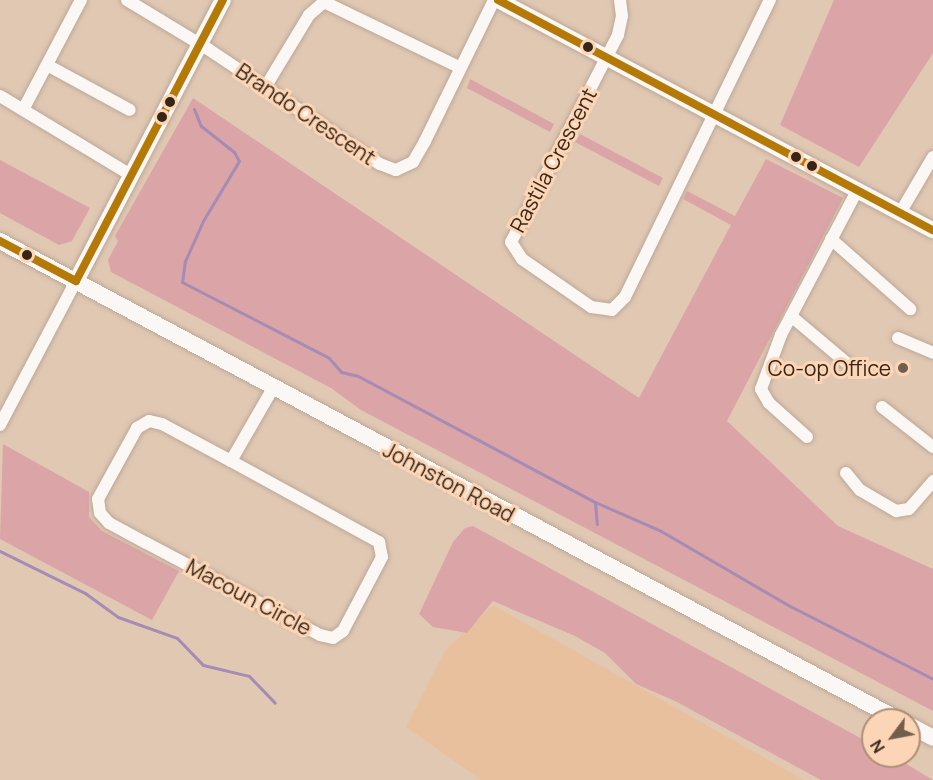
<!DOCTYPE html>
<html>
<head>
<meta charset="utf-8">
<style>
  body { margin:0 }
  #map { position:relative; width:933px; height:780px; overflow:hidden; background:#e1c8b3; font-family:Manrope,sans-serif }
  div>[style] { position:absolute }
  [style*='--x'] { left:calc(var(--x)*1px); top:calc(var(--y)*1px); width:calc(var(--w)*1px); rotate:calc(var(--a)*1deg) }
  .built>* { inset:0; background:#e8c09e }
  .green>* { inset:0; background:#dba4a7 }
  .stream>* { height:3px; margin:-1.5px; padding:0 1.5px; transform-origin:1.5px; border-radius:1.5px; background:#a68bb4 }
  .roads { filter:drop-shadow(0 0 2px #bba897) drop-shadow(0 0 2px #bba897) }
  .street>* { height:12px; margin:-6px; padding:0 6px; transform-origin:6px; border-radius:6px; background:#faf7f4 }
  .secondary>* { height:16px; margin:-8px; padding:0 8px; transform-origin:8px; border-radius:8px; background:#faf7f4 }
  .bus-1>* { height:8px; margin:-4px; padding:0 4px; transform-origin:4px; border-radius:4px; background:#b47907 }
  .dots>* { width:16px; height:16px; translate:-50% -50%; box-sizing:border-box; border:3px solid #fcd5b6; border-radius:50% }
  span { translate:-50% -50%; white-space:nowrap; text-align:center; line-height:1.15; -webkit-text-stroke:6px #fcd5b6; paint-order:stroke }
  .street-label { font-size:21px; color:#372515 }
  .poi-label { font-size:21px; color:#372515 }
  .right { translate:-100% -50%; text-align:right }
  .north { position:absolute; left:861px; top:708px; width:60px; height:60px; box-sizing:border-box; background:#fcd5b6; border:2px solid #ad8f76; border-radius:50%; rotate:238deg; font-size:16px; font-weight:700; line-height:24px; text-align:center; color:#372515 }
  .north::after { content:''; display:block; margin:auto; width:21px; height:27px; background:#725e4c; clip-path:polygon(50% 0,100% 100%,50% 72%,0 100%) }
</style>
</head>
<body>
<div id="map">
  <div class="built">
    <i style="clip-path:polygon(493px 605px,804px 780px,481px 780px,406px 727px,445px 651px)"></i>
  </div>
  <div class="green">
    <i style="clip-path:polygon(834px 0,933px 0,933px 53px,859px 167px,780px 125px)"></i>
    <i style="clip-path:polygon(470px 79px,554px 124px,550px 132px,467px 88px)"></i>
    <i style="clip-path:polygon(193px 98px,639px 398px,731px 225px,683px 199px,687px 191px,735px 216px,766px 159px,843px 198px,727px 421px,838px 526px,933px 569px,933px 711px,361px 410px,331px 388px,111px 272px,108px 260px,118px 241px,115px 236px)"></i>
    <i style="clip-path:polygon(580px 134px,663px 178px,659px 186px,575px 142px)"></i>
    <i style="clip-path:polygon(0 160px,90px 208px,72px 241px,59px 245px,0 213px)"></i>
    <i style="clip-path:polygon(3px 444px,89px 492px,89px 517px,102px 531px,179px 571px,152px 620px,0 539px)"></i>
    <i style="clip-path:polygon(473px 526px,873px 745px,873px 756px,893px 756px,933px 780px,821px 780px,675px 701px,636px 684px,605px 653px,575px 636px,493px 601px,467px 633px,433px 627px,419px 614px,453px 542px,465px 528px)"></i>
  </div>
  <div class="stream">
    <i style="--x:194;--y:109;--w:18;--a:68"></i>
    <i style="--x:201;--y:126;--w:42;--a:38.2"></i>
    <i style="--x:234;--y:152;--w:10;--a:61"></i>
    <i style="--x:239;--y:161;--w:70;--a:121"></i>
    <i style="--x:203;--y:221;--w:44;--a:114.2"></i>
    <i style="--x:185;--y:261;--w:21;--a:98"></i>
    <i style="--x:182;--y:282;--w:165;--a:27.3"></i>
    <i style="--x:329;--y:358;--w:18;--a:49"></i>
    <i style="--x:341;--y:372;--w:17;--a:13"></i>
    <i style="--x:358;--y:376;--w:268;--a:28"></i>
    <i style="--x:595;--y:502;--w:72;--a:23.7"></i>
    <i style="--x:661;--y:531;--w:147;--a:30.2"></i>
    <i style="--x:788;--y:605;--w:163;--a:27"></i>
    <i style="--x:595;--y:503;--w:21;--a:85"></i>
    <i style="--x:0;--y:551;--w:95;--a:26.3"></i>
    <i style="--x:85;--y:593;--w:41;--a:36"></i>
    <i style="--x:118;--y:617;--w:63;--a:19.6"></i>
    <i style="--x:177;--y:638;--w:37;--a:46"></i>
    <i style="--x:203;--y:665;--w:47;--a:13.4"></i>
    <i style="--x:249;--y:676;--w:37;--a:46"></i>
  </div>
  <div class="roads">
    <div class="street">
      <i style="--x:127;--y:0;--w:95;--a:31.2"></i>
      <i style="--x:208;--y:49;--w:207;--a:33.8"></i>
      <i style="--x:380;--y:164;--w:17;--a:21"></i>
      <i style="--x:396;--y:170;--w:19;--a:-25"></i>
      <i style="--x:413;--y:162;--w:24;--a:-60"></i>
      <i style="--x:425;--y:141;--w:157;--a:-63.9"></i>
      <i style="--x:620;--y:0;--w:16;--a:83"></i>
      <i style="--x:622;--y:16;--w:19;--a:102"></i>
      <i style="--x:618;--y:35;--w:233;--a:117.3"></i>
      <i style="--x:511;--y:242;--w:20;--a:57"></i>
      <i style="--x:522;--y:259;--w:84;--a:34.8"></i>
      <i style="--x:591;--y:307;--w:21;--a:8"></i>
      <i style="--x:612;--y:310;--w:18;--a:-45"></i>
      <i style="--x:625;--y:297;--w:331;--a:-64"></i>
      <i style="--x:47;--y:65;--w:94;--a:28.5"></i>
      <i style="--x:266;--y:86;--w:83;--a:-58.8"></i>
      <i style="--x:309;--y:15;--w:20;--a:-41"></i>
      <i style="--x:324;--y:2;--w:150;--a:25.7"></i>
      <i style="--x:0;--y:96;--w:153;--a:31.1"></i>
      <i style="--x:24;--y:108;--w:122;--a:-62.2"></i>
      <i style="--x:900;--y:213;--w:65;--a:-59.5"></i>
      <i style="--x:831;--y:239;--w:106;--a:41.5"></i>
      <i style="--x:791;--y:316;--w:82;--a:40.1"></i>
      <i style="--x:898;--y:338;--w:38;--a:23"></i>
      <i style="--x:882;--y:407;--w:65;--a:38.1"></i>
      <i style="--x:0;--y:425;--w:163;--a:-62.2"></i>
      <i style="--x:807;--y:437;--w:51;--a:-138.2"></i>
      <i style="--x:769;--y:403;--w:16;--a:-120"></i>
      <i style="--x:761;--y:389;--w:58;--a:-69.7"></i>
      <i style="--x:781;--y:335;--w:163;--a:-62.2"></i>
      <i style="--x:231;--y:461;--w:169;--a:28.7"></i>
      <i style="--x:379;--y:542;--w:15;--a:79"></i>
      <i style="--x:382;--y:557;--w:84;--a:117.8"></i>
      <i style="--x:343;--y:631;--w:12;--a:145"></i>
      <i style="--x:333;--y:638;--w:13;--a:-167"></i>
      <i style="--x:320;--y:635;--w:197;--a:-152.1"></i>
      <i style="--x:146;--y:543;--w:42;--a:-151.6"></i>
      <i style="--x:109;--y:523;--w:13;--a:-132"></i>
      <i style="--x:100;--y:513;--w:14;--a:-98"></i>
      <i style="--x:98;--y:499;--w:81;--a:-61.2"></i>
      <i style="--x:137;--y:428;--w:14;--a:-30"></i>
      <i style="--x:149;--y:421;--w:13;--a:13"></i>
      <i style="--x:162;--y:424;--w:78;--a:28.2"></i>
      <i style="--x:231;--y:461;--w:84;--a:-60.1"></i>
      <i style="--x:846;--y:473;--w:22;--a:51"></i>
      <i style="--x:860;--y:490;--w:42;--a:30.3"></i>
      <i style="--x:896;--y:511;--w:13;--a:-9"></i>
      <i style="--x:909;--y:509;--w:37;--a:-49"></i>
    </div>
    <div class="secondary">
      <i style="--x:498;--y:0;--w:492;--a:27.9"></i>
      <i style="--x:0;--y:241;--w:1019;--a:28.05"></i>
      <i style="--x:76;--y:281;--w:317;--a:-62.4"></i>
      <i style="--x:909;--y:725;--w:27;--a:28"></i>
    </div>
  </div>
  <div class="bus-1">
    <i style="--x:498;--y:0;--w:492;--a:27.9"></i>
    <i style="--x:0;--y:241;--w:86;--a:27.8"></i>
    <i style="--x:76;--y:281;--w:317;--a:-62.4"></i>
  </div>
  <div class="dots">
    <i style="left:588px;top:47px;background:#372515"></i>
    <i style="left:170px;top:102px;background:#372515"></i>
    <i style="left:162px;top:117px;background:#372515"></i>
    <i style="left:796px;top:157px;background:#372515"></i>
    <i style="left:812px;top:166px;background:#372515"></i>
    <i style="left:27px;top:255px;background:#372515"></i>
    <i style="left:903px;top:368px;background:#725e4c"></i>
  </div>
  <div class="street-label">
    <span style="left:306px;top:114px;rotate:34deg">Brando Crescent</span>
    <span style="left:553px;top:160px;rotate:-62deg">Rastila Crescent</span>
    <span style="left:449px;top:482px;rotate:28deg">Johnston Road</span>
    <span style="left:249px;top:597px;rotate:28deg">Macoun Circle</span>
  </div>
  <div class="poi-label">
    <span class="right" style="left:891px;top:368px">Co-op Office</span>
  </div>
  <div class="north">N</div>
</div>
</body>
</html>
